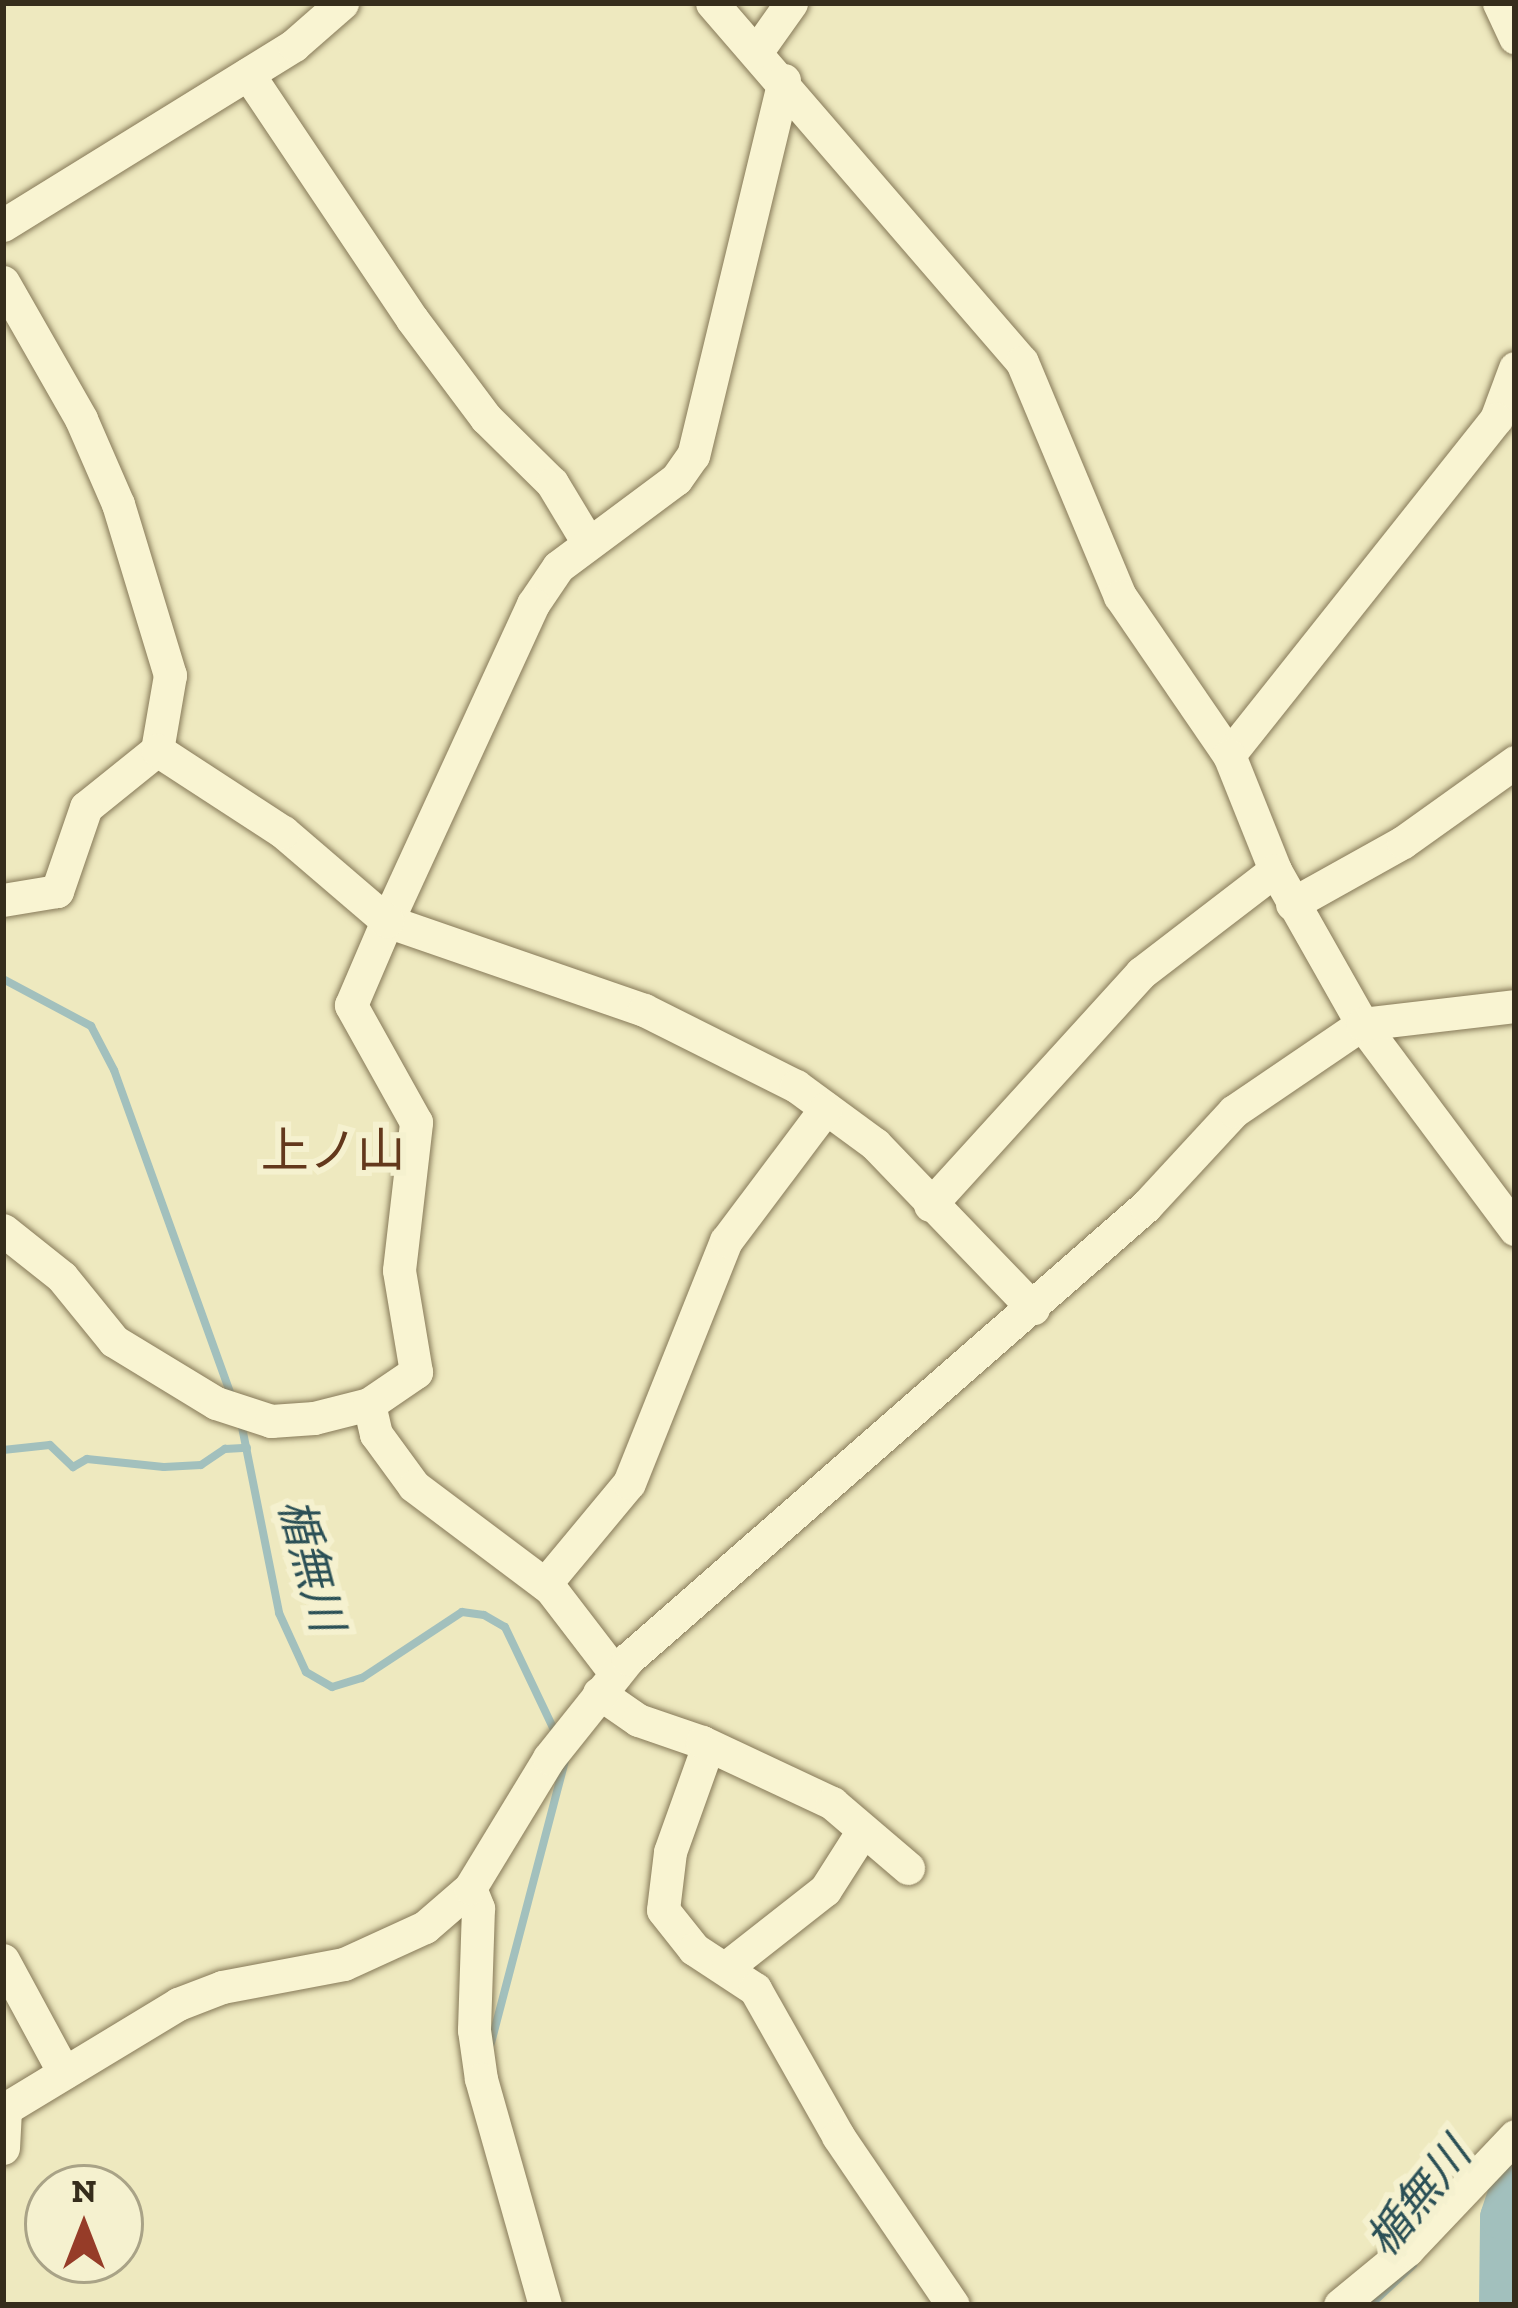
<!DOCTYPE html>
<html>
<head>
<meta charset="utf-8">
<style>
  body { margin:0 }
  #map { position:relative; width:1518px; height:2308px; overflow:hidden; background:#eee9bf; font-family:"Zilla Slab","Noto Sans JP",serif }
  div>[style] { position:absolute }
  [style*='--x'] { left:calc(var(--x)*1px); top:calc(var(--y)*1px); width:calc(var(--w)*1px); rotate:calc(var(--a)*1deg) }
  .stream>* { height:8px; margin:-4px; padding:0 4px; transform-origin:4px; border-radius:4px; background:#a2c0bd }
  .river>* { height:45px; margin:-22.5px; padding:0 22.5px; transform-origin:22.5px; border-radius:22.5px; background:#a2c0bd }
  .roads { filter:drop-shadow(0 0 3px #867958) drop-shadow(0 0 3px #867958) }
  .minor>* { height:33px; margin:-16.5px; padding:0 16.5px; transform-origin:16.5px; border-radius:16.5px; background:#f9f4d2 }
  span { translate:-50% -50%; white-space:nowrap; text-align:center; line-height:1.15; -webkit-text-stroke:12px #f5f1cf; paint-order:stroke }
  .water-label { font-size:45px; color:#2b5056; font-style:italic }
  .quarter-label { font-size:48px; color:#63381c }
  .frame { position:absolute; inset:0; border:6px solid #362d1c; pointer-events:none }
  .north { position:absolute; left:24px; top:2164px; width:120px; height:120px; box-sizing:border-box; background:#f5f1cf; border:3px solid #a9a387; border-radius:50%; rotate:0deg; font-size:33px; font-weight:700; line-height:48px; text-align:center; color:#362d1c }
  .north::after { content:''; display:block; margin:auto; width:42px; height:54px; background:#963c28; clip-path:polygon(50% 0,100% 100%,50% 72%,0 100%) }
</style>
</head>
<body>
<div id="map">
  <div class="stream">
    <i style="--x:3;--y:979;--w:100;--a:28.1"></i>
    <i style="--x:91;--y:1026;--w:50;--a:62.4"></i>
    <i style="--x:114;--y:1070;--w:348;--a:70.2"></i>
    <i style="--x:241;--y:1422;--w:195;--a:78.7"></i>
    <i style="--x:279;--y:1613;--w:65;--a:65.4"></i>
    <i style="--x:306;--y:1672;--w:30;--a:30"></i>
    <i style="--x:332;--y:1687;--w:31;--a:-17"></i>
    <i style="--x:362;--y:1678;--w:120;--a:-33.4"></i>
    <i style="--x:462;--y:1612;--w:22;--a:8"></i>
    <i style="--x:484;--y:1615;--w:24;--a:30"></i>
    <i style="--x:505;--y:1627;--w:121;--a:64.5"></i>
    <i style="--x:3;--y:1450;--w:47;--a:-6.1"></i>
    <i style="--x:50;--y:1445;--w:32;--a:44"></i>
    <i style="--x:73;--y:1467;--w:16;--a:-30"></i>
    <i style="--x:87;--y:1459;--w:77;--a:5.9"></i>
    <i style="--x:164;--y:1467;--w:37;--a:-3"></i>
    <i style="--x:201;--y:1465;--w:29;--a:-34"></i>
    <i style="--x:225;--y:1449;--w:22;--a:-3"></i>
    <i style="--x:491;--y:2043;--w:292;--a:-75.3"></i>
    <i style="--x:1370;--y:2305;--w:59;--a:-42.9"></i>
  </div>
  <div class="river">
    <i style="--x:1501;--y:2305;--w:88;--a:-89.3"></i>
    <i style="--x:1502;--y:2217;--w:41;--a:-71.6"></i>
  </div>
  <div class="roads">
    <div class="minor">
      <i style="--x:712;--y:3;--w:474;--a:49.2"></i>
      <i style="--x:1022;--y:362;--w:254;--a:67.3"></i>
      <i style="--x:1120;--y:596;--w:193;--a:55.6"></i>
      <i style="--x:1499;--y:3;--w:38;--a:65"></i>
      <i style="--x:757;--y:51;--w:59;--a:-54.7"></i>
      <i style="--x:248;--y:74;--w:295;--a:56.2"></i>
      <i style="--x:412;--y:319;--w:124;--a:53.2"></i>
      <i style="--x:486;--y:418;--w:93;--a:44.6"></i>
      <i style="--x:552;--y:483;--w:68;--a:58.9"></i>
      <i style="--x:784;--y:80;--w:386;--a:103.6"></i>
      <i style="--x:693;--y:455;--w:29;--a:125"></i>
      <i style="--x:676;--y:479;--w:147;--a:143.3"></i>
      <i style="--x:558;--y:567;--w:45;--a:124"></i>
      <i style="--x:533;--y:604;--w:349;--a:114.7"></i>
      <i style="--x:387;--y:921;--w:272;--a:19.1"></i>
      <i style="--x:644;--y:1010;--w:170;--a:26.6"></i>
      <i style="--x:796;--y:1086;--w:98;--a:36.3"></i>
      <i style="--x:875;--y:1144;--w:228;--a:46.1"></i>
      <i style="--x:3;--y:225;--w:342;--a:-31.7"></i>
      <i style="--x:294;--y:45;--w:64;--a:-41.2"></i>
      <i style="--x:3;--y:282;--w:158;--a:60.3"></i>
      <i style="--x:81;--y:419;--w:93;--a:66.5"></i>
      <i style="--x:118;--y:504;--w:179;--a:73.1"></i>
      <i style="--x:170;--y:675;--w:76;--a:99.8"></i>
      <i style="--x:157;--y:750;--w:91;--a:141.2"></i>
      <i style="--x:86;--y:807;--w:89;--a:109"></i>
      <i style="--x:57;--y:891;--w:55;--a:170.5"></i>
      <i style="--x:1515;--y:368;--w:54;--a:110.4"></i>
      <i style="--x:1496;--y:419;--w:429;--a:128.5"></i>
      <i style="--x:1229;--y:755;--w:124;--a:68.2"></i>
      <i style="--x:1275;--y:870;--w:177;--a:60.5"></i>
      <i style="--x:1362;--y:1024;--w:256;--a:53.3"></i>
      <i style="--x:1292;--y:904;--w:127;--a:-29.2"></i>
      <i style="--x:1403;--y:842;--w:138;--a:-35.5"></i>
      <i style="--x:930;--y:1205;--w:314;--a:-47.7"></i>
      <i style="--x:1141;--y:973;--w:169;--a:-37.5"></i>
      <i style="--x:3;--y:1230;--w:75;--a:38.5"></i>
      <i style="--x:62;--y:1277;--w:82;--a:50.9"></i>
      <i style="--x:114;--y:1341;--w:119;--a:31.3"></i>
      <i style="--x:216;--y:1403;--w:58;--a:18.1"></i>
      <i style="--x:271;--y:1421;--w:43;--a:-4"></i>
      <i style="--x:314;--y:1418;--w:57;--a:-14.3"></i>
      <i style="--x:369;--y:1404;--w:57;--a:-34.2"></i>
      <i style="--x:416;--y:1372;--w:103;--a:-99.5"></i>
      <i style="--x:399;--y:1270;--w:149;--a:-83.4"></i>
      <i style="--x:416;--y:1122;--w:134;--a:-119.1"></i>
      <i style="--x:351;--y:1005;--w:91;--a:-66.8"></i>
      <i style="--x:387;--y:921;--w:137;--a:-139.4"></i>
      <i style="--x:283;--y:832;--w:150;--a:-146.9"></i>
      <i style="--x:369;--y:1404;--w:31;--a:77"></i>
      <i style="--x:376;--y:1434;--w:64;--a:53.8"></i>
      <i style="--x:414;--y:1486;--w:170;--a:36.9"></i>
      <i style="--x:550;--y:1588;--w:108;--a:52.5"></i>
      <i style="--x:545;--y:1584;--w:131;--a:-50.3"></i>
      <i style="--x:629;--y:1483;--w:261;--a:-68.2"></i>
      <i style="--x:726;--y:1241;--w:166;--a:-53.1"></i>
      <i style="--x:599;--y:1693;--w:47;--a:34.7"></i>
      <i style="--x:638;--y:1720;--w:68;--a:19"></i>
      <i style="--x:702;--y:1742;--w:12;--a:76"></i>
      <i style="--x:705;--y:1754;--w:104;--a:109.7"></i>
      <i style="--x:670;--y:1852;--w:58;--a:96.9"></i>
      <i style="--x:663;--y:1910;--w:50;--a:51.5"></i>
      <i style="--x:694;--y:1949;--w:73;--a:33.3"></i>
      <i style="--x:755;--y:1989;--w:169;--a:60.5"></i>
      <i style="--x:838;--y:2136;--w:204;--a:55.8"></i>
      <i style="--x:702;--y:1742;--w:144;--a:25.1"></i>
      <i style="--x:832;--y:1803;--w:100;--a:40.5"></i>
      <i style="--x:470;--y:1888;--w:22;--a:68"></i>
      <i style="--x:478;--y:1908;--w:122;--a:91.9"></i>
      <i style="--x:474;--y:2030;--w:49;--a:81.9"></i>
      <i style="--x:481;--y:2079;--w:235;--a:74.2"></i>
      <i style="--x:3;--y:1960;--w:128;--a:61.6"></i>
      <i style="--x:728;--y:1966;--w:123;--a:-38.1"></i>
      <i style="--x:825;--y:1890;--w:69;--a:-57.5"></i>
      <i style="--x:3;--y:2110;--w:205;--a:-31.2"></i>
      <i style="--x:178;--y:2004;--w:47;--a:-21.1"></i>
      <i style="--x:222;--y:1987;--w:124;--a:-10.7"></i>
      <i style="--x:344;--y:1964;--w:89;--a:-24.6"></i>
      <i style="--x:425;--y:1927;--w:60;--a:-40.9"></i>
      <i style="--x:470;--y:1888;--w:152;--a:-58.7"></i>
      <i style="--x:549;--y:1758;--w:127;--a:-51.4"></i>
      <i style="--x:628;--y:1659;--w:688;--a:-41.17"></i>
      <i style="--x:1146;--y:1206;--w:129;--a:-47.2"></i>
      <i style="--x:1234;--y:1111;--w:155;--a:-34.2"></i>
      <i style="--x:1362;--y:1024;--w:154;--a:-6.7"></i>
      <i style="--x:3;--y:2148;--w:39;--a:-87"></i>
      <i style="--x:1340;--y:2305;--w:87;--a:-39.4"></i>
      <i style="--x:1407;--y:2250;--w:157;--a:-46.5"></i>
    </div>
  </div>
  <div class="water-label">
    <span style="left:310px;top:1565px;rotate:75deg">楯無川</span>
    <span style="left:1419px;top:2198px;rotate:-51deg">楯無川</span>
  </div>
  <div class="quarter-label">
    <span style="left:333px;top:1151px">上ノ山</span>
  </div>
  <div class="frame"></div>
  <div class="north">N</div>
</div>
</body>
</html>
